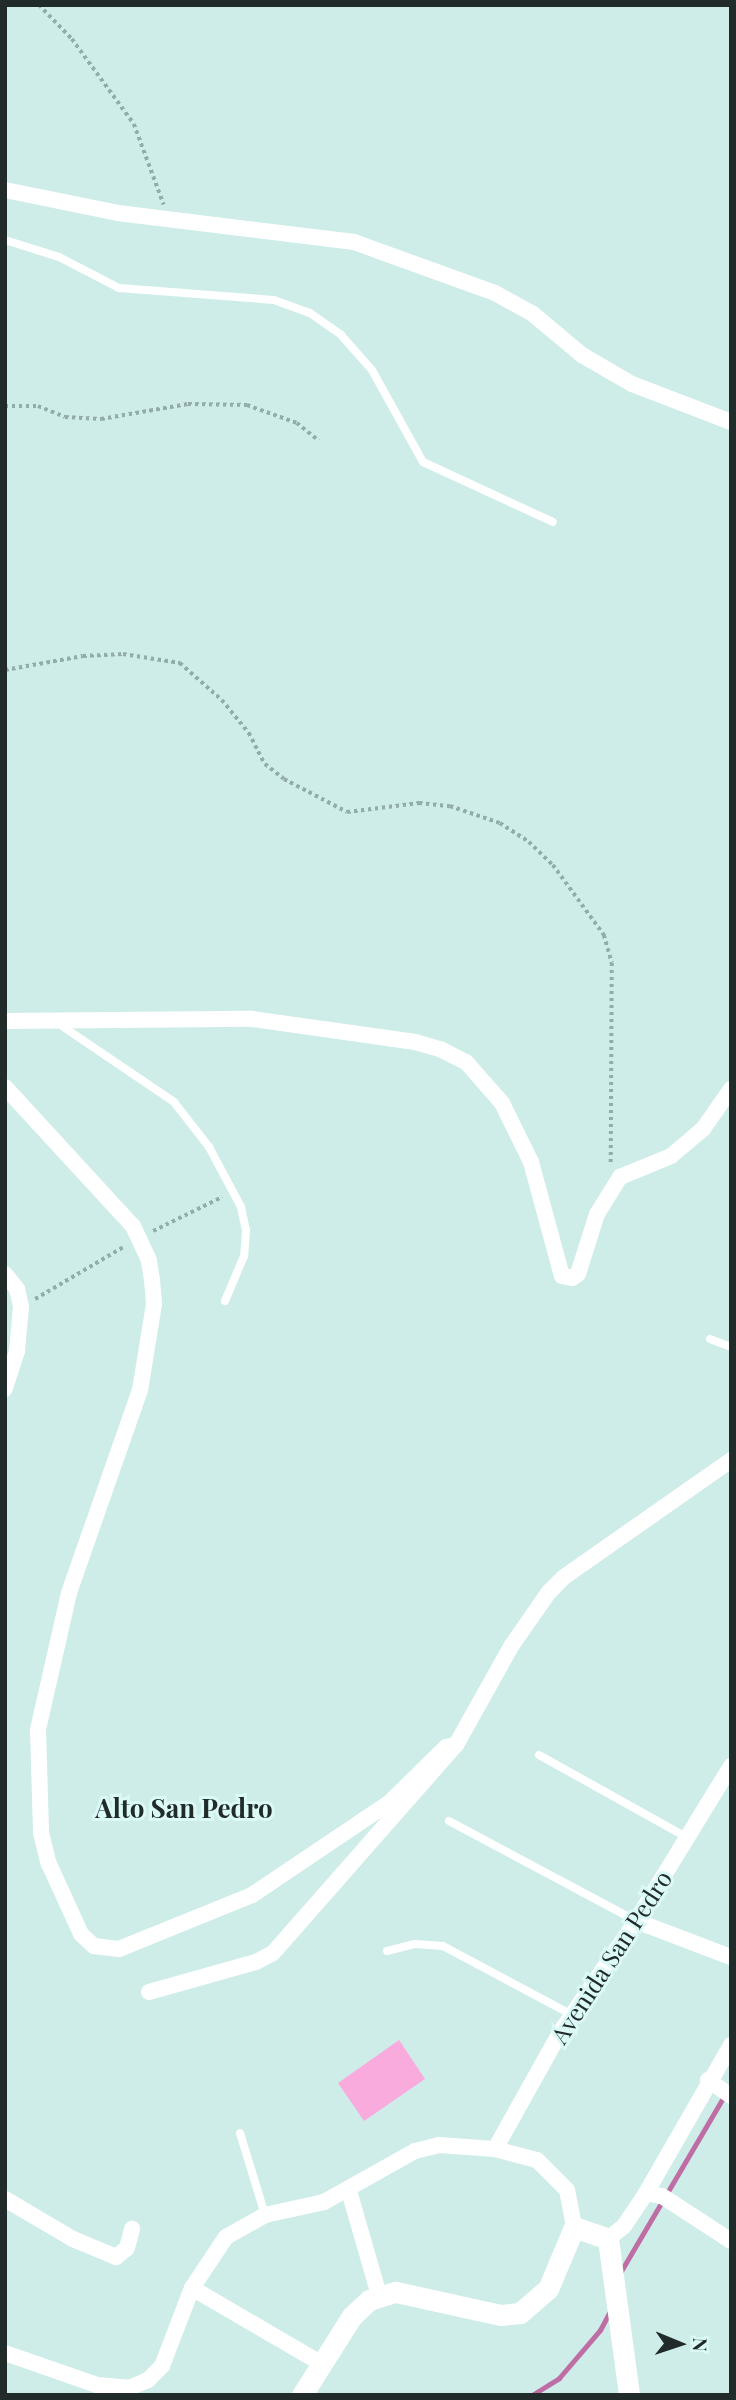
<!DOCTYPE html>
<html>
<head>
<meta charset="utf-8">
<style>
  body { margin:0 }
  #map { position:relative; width:736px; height:2400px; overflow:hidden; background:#ceede9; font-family:"Playfair Display",serif }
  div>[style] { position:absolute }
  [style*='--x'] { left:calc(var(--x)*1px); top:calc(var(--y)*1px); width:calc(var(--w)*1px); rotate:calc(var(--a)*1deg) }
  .green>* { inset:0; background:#faabde }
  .stream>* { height:5px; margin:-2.5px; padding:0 2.5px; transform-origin:2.5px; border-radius:2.5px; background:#bf6ea5 }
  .path>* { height:3.5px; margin-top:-1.75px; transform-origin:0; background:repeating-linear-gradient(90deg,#93aca9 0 3.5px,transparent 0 7px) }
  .service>* { height:8px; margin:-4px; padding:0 4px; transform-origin:4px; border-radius:4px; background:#fff }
  .minor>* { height:16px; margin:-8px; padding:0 8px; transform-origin:8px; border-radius:8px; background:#fff }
  .secondary>* { height:21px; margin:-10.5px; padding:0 10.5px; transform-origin:10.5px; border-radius:10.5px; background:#fff }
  span { translate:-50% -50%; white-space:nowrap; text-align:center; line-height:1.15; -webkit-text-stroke:6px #dbfaf7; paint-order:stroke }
  .street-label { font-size:24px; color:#202b2a }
  .neighbourhood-label { font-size:26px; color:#202b2a; font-weight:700 }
  .frame { position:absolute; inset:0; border:7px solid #202b2a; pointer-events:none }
  .north { position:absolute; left:645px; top:2309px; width:70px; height:70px; -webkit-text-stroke:5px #dbfaf7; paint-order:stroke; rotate:92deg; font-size:19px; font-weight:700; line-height:28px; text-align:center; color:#202b2a }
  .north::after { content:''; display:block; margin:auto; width:24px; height:32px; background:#202b2a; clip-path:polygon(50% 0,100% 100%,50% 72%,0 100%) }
</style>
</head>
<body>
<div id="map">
  <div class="green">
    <i style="clip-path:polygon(399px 2040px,425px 2079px,364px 2121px,338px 2083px)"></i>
  </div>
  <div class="stream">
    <i style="--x:621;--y:2271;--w:217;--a:-59.5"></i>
    <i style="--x:532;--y:2395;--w:32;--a:-32"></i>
    <i style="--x:559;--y:2378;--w:63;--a:-49.5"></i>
    <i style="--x:600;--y:2330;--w:21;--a:-62"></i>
  </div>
  <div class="path">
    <i style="--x:39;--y:5;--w:47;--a:45.9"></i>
    <i style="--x:72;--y:39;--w:105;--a:53.9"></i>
    <i style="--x:134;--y:124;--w:86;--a:69.7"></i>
    <i style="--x:5;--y:406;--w:33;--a:0"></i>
    <i style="--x:38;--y:406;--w:29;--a:22"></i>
    <i style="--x:65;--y:417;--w:36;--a:3"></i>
    <i style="--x:101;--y:419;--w:88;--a:-9.8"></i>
    <i style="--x:188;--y:404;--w:59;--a:1"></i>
    <i style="--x:247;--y:405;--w:53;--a:19.8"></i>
    <i style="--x:297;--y:423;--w:28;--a:39"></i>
    <i style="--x:5;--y:670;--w:79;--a:-10.2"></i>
    <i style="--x:83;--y:656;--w:40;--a:-2.9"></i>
    <i style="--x:123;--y:654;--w:58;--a:9"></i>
    <i style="--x:180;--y:663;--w:56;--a:41.4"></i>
    <i style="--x:222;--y:700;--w:43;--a:50.7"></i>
    <i style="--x:249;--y:733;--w:35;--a:63"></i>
    <i style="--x:265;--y:764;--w:24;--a:38"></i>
    <i style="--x:284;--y:779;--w:71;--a:27.6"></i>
    <i style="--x:347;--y:812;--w:73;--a:-7.1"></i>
    <i style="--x:419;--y:803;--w:31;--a:6"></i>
    <i style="--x:450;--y:806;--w:53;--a:18.8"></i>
    <i style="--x:500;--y:823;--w:35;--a:33"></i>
    <i style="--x:529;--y:842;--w:33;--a:44"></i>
    <i style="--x:553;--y:865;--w:87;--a:53.9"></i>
    <i style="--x:604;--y:935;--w:29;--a:74"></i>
    <i style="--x:612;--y:963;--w:202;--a:90.3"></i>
    <i style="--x:153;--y:1231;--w:77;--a:-26.2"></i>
    <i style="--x:35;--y:1299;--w:104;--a:-30.5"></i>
  </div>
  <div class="service">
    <i style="--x:5;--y:240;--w:57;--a:17.5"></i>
    <i style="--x:59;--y:257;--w:68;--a:27.3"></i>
    <i style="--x:119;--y:288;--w:155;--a:4.4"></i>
    <i style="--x:274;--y:300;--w:38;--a:20"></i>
    <i style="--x:310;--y:313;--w:38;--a:35"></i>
    <i style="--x:341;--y:335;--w:47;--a:48.5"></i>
    <i style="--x:372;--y:370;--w:105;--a:61"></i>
    <i style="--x:423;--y:462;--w:143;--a:24.8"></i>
    <i style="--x:56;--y:1022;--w:143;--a:34.1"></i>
    <i style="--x:174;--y:1102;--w:57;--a:52.1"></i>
    <i style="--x:209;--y:1147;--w:68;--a:61.9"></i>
    <i style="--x:241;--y:1207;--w:24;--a:78"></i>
    <i style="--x:246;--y:1230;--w:26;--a:94"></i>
    <i style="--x:244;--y:1256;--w:49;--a:112.9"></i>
    <i style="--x:710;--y:1339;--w:22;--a:21"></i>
    <i style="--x:539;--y:1755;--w:171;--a:29.1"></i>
    <i style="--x:449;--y:1821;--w:212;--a:28.1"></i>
    <i style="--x:387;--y:1951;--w:29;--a:-14"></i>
    <i style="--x:415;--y:1944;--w:28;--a:4"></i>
    <i style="--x:443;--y:1946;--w:146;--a:28.1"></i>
    <i style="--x:240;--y:2133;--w:86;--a:73"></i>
  </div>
  <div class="minor">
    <i style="--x:5;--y:190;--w:115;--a:11.5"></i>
    <i style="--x:118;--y:213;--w:238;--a:7"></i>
    <i style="--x:354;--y:242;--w:150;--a:19.9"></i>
    <i style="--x:495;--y:293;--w:43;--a:28.9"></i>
    <i style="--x:533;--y:314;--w:64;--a:39.9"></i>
    <i style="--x:582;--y:355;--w:58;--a:30.1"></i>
    <i style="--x:632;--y:384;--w:106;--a:21"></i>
    <i style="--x:5;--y:1021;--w:247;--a:-0.5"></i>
    <i style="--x:252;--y:1019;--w:165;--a:8"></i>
    <i style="--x:415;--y:1042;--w:26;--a:16"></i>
    <i style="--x:440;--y:1049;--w:29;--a:27"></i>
    <i style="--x:466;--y:1062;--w:55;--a:48.7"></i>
    <i style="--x:502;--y:1103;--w:66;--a:63.8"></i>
    <i style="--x:531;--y:1162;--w:118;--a:74.8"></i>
    <i style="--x:562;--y:1276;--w:10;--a:11"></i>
    <i style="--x:572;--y:1278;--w:7;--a:-34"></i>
    <i style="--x:578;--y:1274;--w:63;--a:-72.4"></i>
    <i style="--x:597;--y:1214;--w:44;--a:-58.1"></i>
    <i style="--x:620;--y:1177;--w:55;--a:-22.4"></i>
    <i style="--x:671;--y:1156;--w:42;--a:-40.2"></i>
    <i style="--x:703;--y:1129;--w:49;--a:-55"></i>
    <i style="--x:5;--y:1087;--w:189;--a:47.4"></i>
    <i style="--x:133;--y:1226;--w:38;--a:65"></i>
    <i style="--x:149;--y:1261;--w:19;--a:81"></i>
    <i style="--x:152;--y:1280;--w:24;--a:85"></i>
    <i style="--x:154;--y:1304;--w:87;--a:99.2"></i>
    <i style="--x:140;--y:1390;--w:215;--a:109.3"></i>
    <i style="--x:69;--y:1593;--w:140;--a:102.8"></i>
    <i style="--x:38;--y:1730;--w:103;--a:88.3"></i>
    <i style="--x:41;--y:1833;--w:32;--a:76"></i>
    <i style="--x:49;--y:1864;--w:77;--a:65.4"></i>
    <i style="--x:81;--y:1934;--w:18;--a:43"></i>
    <i style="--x:94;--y:1946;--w:25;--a:7"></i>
    <i style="--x:119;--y:1949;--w:144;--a:-22.1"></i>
    <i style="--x:252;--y:1895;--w:165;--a:-33.9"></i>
    <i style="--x:389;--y:1803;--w:80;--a:-44.5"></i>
    <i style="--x:446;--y:1747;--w:10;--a:-11"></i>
    <i style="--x:5;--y:1274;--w:19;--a:51"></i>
    <i style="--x:17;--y:1289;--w:18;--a:77"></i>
    <i style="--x:21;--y:1307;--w:44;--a:95.2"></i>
    <i style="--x:17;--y:1351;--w:40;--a:108"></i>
    <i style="--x:636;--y:1921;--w:102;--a:20.8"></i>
    <i style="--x:149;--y:1992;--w:111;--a:-15.7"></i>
    <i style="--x:256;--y:1962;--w:19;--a:-28"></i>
    <i style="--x:273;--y:1953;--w:277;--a:-48.7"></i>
    <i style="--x:456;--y:1745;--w:115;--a:-60.8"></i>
    <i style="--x:512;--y:1645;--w:65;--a:-55.1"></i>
    <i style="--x:549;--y:1592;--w:21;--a:-45"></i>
    <i style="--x:564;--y:1577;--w:204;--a:-35"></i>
    <i style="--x:708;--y:2080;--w:28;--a:35"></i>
    <i style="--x:495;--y:2149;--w:135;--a:-60.8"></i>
    <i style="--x:561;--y:2031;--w:133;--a:-55.7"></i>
    <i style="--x:636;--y:1921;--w:182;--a:-58.5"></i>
    <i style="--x:349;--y:2191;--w:108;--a:73.9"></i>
    <i style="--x:646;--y:2193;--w:16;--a:11"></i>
    <i style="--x:662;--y:2196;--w:82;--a:33.1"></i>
    <i style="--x:5;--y:2199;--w:79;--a:30.5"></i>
    <i style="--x:73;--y:2239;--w:47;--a:22.7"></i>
    <i style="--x:116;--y:2257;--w:14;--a:-39"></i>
    <i style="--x:127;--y:2248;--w:20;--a:-75"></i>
    <i style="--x:608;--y:2239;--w:21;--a:-39"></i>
    <i style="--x:624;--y:2226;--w:40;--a:-56"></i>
    <i style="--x:646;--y:2193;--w:171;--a:-60.1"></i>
    <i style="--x:192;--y:2288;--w:151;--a:30.3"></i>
    <i style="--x:5;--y:2353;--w:97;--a:19.2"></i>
    <i style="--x:97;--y:2385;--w:32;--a:5"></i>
    <i style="--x:129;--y:2388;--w:21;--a:-23"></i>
    <i style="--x:148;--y:2380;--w:20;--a:-45"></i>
    <i style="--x:162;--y:2366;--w:84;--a:-69"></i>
    <i style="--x:192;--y:2288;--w:61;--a:-56.3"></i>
    <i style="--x:226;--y:2237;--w:45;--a:-29.4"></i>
    <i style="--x:265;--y:2215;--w:60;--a:-12.4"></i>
    <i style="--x:324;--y:2202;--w:104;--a:-29.3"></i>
    <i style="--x:415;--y:2151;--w:25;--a:-14"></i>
    <i style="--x:439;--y:2145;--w:56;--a:4.1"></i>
    <i style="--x:495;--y:2149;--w:43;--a:14.7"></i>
    <i style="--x:537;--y:2160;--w:42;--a:45"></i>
    <i style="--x:567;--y:2190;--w:38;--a:79"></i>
  </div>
  <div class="secondary">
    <i style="--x:302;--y:2395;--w:93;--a:-57.7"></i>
    <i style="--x:352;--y:2316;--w:23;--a:-43"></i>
    <i style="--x:369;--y:2300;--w:28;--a:-17"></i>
    <i style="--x:396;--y:2292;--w:107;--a:12.4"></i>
    <i style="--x:501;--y:2315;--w:19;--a:-6"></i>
    <i style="--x:520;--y:2313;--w:37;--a:-41"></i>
    <i style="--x:548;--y:2289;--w:67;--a:-67.2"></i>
    <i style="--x:574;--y:2227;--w:36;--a:19"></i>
    <i style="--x:608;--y:2239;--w:157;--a:82.3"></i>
  </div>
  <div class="street-label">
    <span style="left:611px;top:1957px;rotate:-57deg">Avenida San Pedro</span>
  </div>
  <div class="neighbourhood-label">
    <span style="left:184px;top:1808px">Alto San Pedro</span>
  </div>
  <div class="frame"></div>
  <div class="north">N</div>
</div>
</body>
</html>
